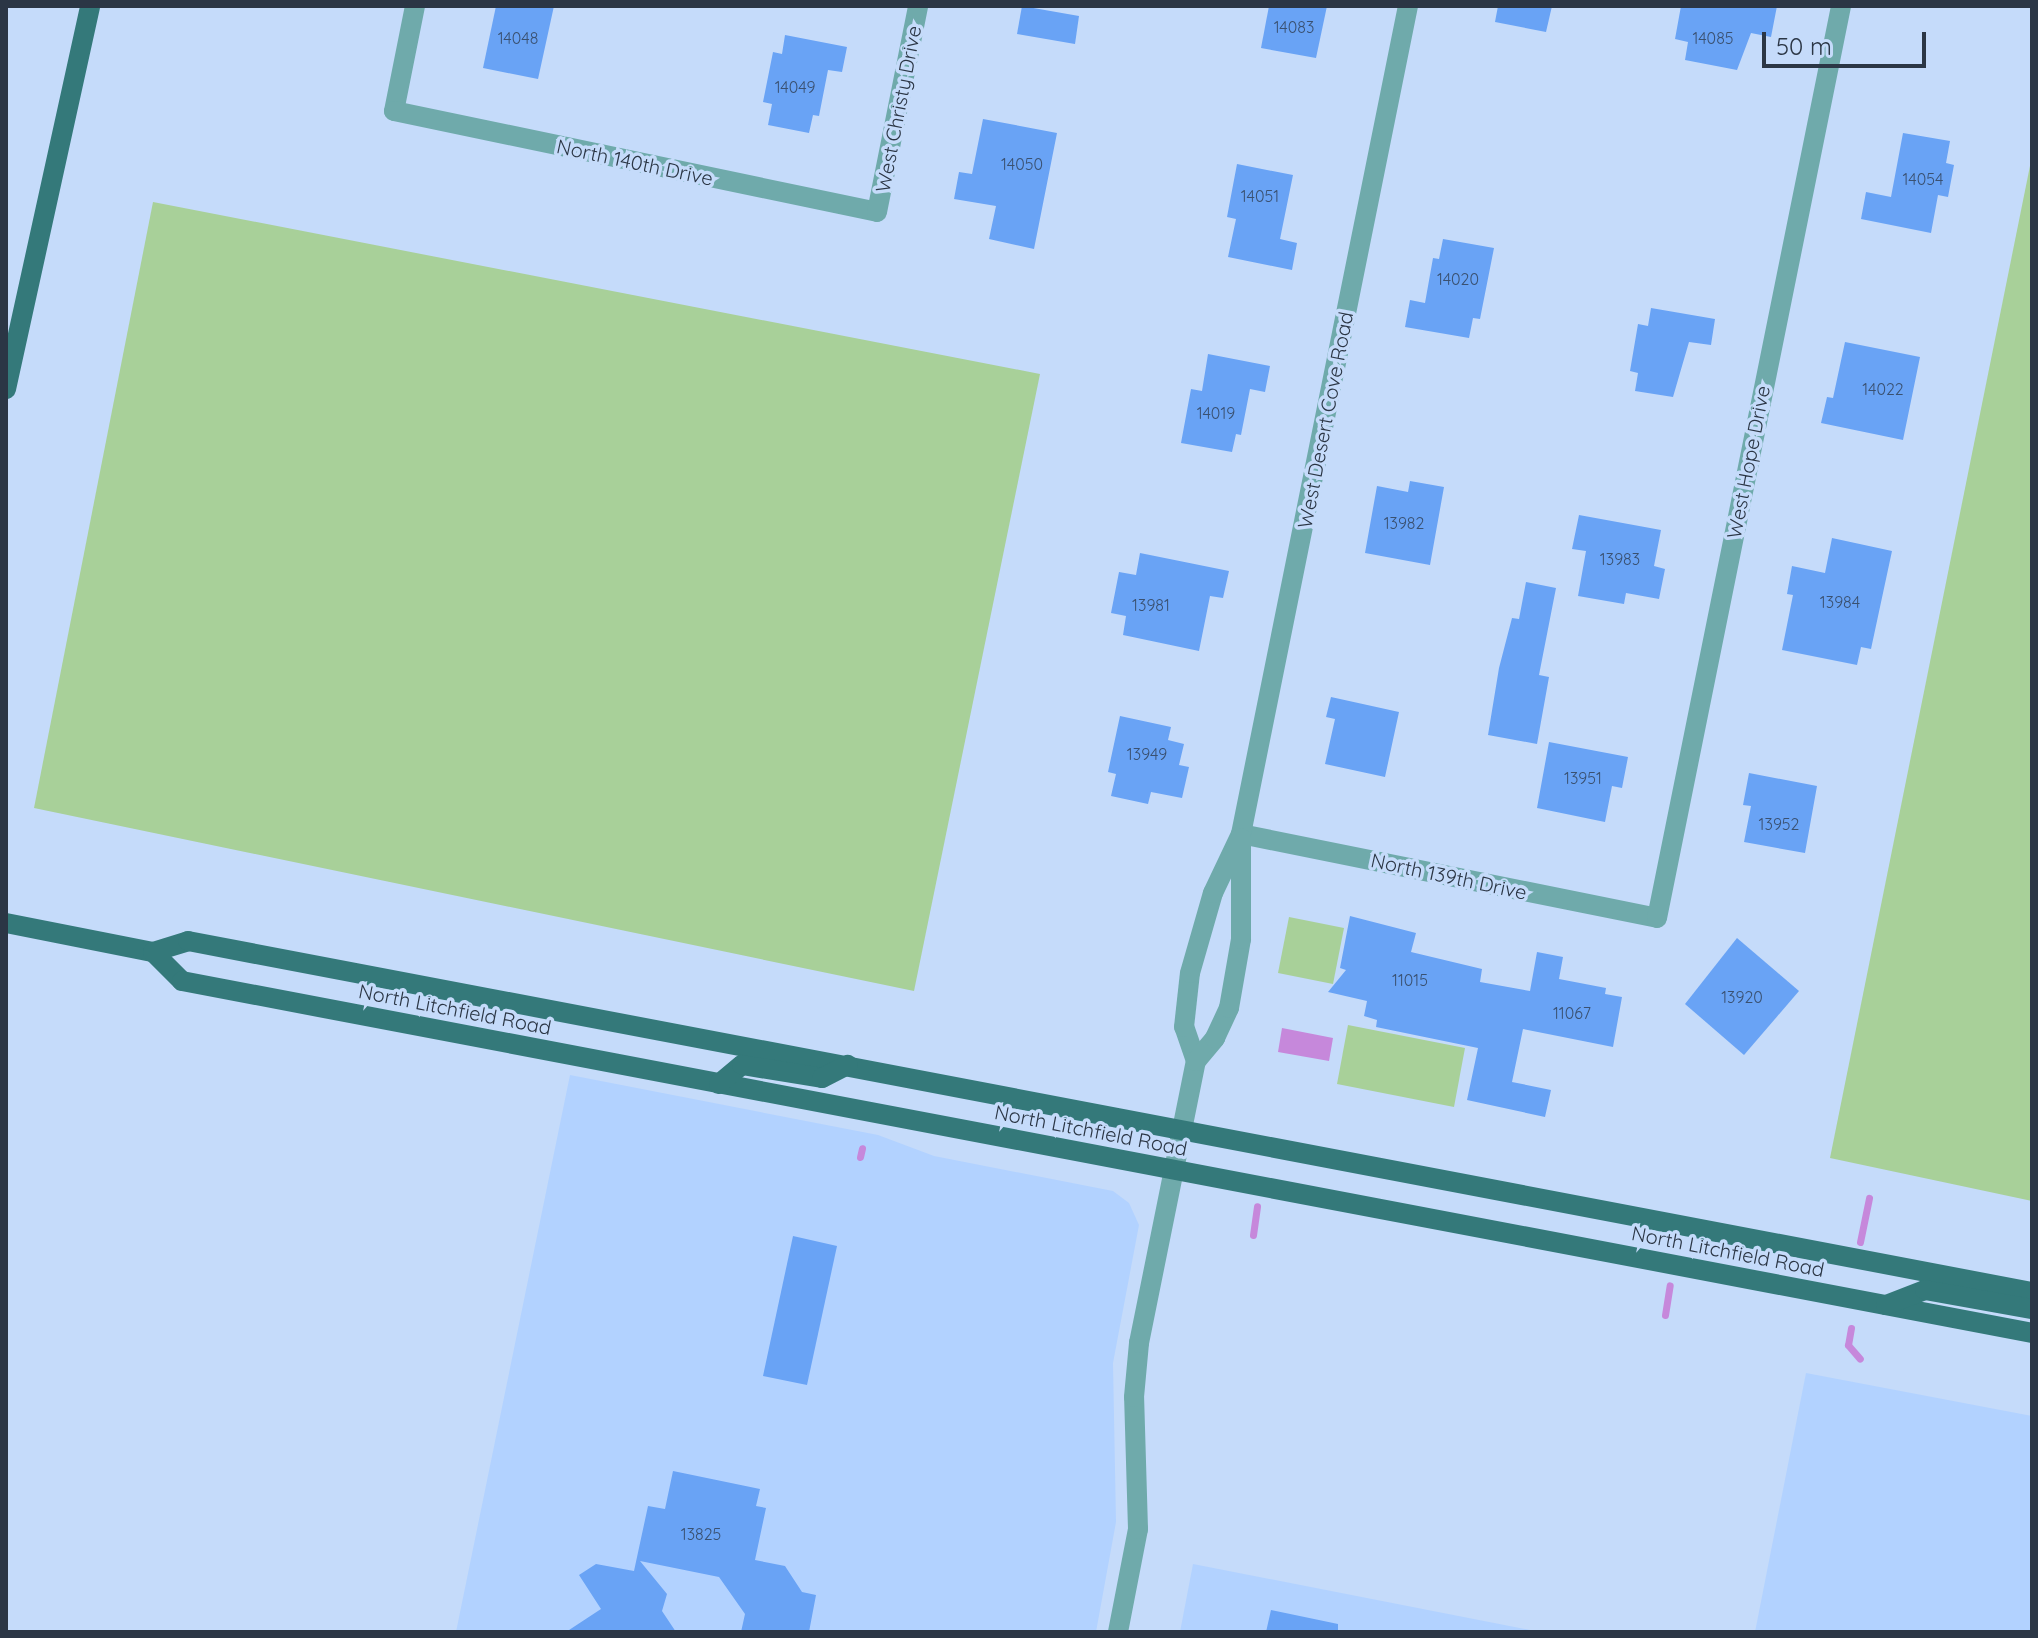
<!DOCTYPE html>
<html>
<head>
<meta charset="utf-8">
<style>
  body { margin:0 }
  #map { position:relative; width:2038px; height:1638px; overflow:hidden; background:#c5dbfa; font-family:Quicksand,sans-serif }
  div>[style] { position:absolute }
  [style*='--x'] { left:calc(var(--x)*1px); top:calc(var(--y)*1px); width:calc(var(--w)*1px); rotate:calc(var(--a)*1deg) }
  .built>* { inset:0; background:#b2d2ff }
  .green>* { inset:0; background:#a8d099 }
  .water>* { inset:0; background:#c688db }
  .stream>* { height:7px; margin:-3.5px; padding:0 3.5px; transform-origin:3.5px; border-radius:3.5px; background:#c688db }
  .building>* { inset:0; background:#69a3f5 }
  .minor>* { height:20px; margin:-10px; padding:0 10px; transform-origin:10px; border-radius:10px; background:#6faaab }
  .major>* { height:20px; margin:-10px; padding:0 10px; transform-origin:10px; border-radius:10px; background:#34797a }
  span { translate:-50% -50%; white-space:nowrap; text-align:center; line-height:1.15; -webkit-text-stroke:7px #c5dbfa; paint-order:stroke }
  .number-label { font-size:16px; color:#3a5171 }
  .number-label span { -webkit-text-stroke-width:0 }
  .street-label { font-size:20px; color:#2b3645 }
  .frame { position:absolute; inset:0; border:8px solid #2b3645; pointer-events:none }
  .scale { position:absolute; left:1762px; top:32px; width:164px; height:36px; box-sizing:border-box; border:4px solid #2b3645; border-top:0; padding-left:10px; font-size:24px; line-height:28px; white-space:nowrap; color:#2b3645; -webkit-text-stroke:6px #c5dbfa; paint-order:stroke }
</style>
</head>
<body>
<div id="map">
  <div class="built">
    <i style="clip-path:polygon(570px 1075px,878px 1135px,934px 1156px,1113px 1191px,1129px 1203px,1139px 1225px,1113px 1363px,1116px 1522px,1096px 1632px,456px 1632px)"></i>
    <i style="clip-path:polygon(1806px 1373px,2032px 1416px,2032px 1632px,1755px 1632px)"></i>
    <i style="clip-path:polygon(1193px 1564px,1540px 1632px,1180px 1632px)"></i>
  </div>
  <div class="green">
    <i style="clip-path:polygon(2032px 156px,2032px 1201px,1830px 1158px)"></i>
    <i style="clip-path:polygon(153px 202px,1040px 374px,914px 991px,34px 808px)"></i>
    <i style="clip-path:polygon(1289px 917px,1344px 928px,1333px 984px,1278px 973px)"></i>
    <i style="clip-path:polygon(1348px 1025px,1465px 1048px,1454px 1107px,1337px 1084px)"></i>
  </div>
  <div class="water">
    <i style="clip-path:polygon(1282px 1028px,1333px 1038px,1329px 1061px,1278px 1052px)"></i>
  </div>
  <div class="stream">
    <i style="--x:860;--y:1157;--w:9;--a:-77"></i>
    <i style="--x:1253;--y:1235;--w:29;--a:-82"></i>
    <i style="--x:1860;--y:1242;--w:45;--a:-78.4"></i>
    <i style="--x:1665;--y:1315;--w:30;--a:-81"></i>
    <i style="--x:1851;--y:1328;--w:17;--a:100"></i>
    <i style="--x:1848;--y:1345;--w:18;--a:49"></i>
  </div>
  <div class="building">
    <i style="clip-path:polygon(496px 6px,554px 6px,538px 79px,483px 68px)"></i>
    <i style="clip-path:polygon(1022px 6px,1079px 16px,1075px 44px,1017px 34px)"></i>
    <i style="clip-path:polygon(1269px 6px,1327px 6px,1316px 58px,1261px 48px)"></i>
    <i style="clip-path:polygon(1498px 6px,1552px 6px,1546px 32px,1495px 22px)"></i>
    <i style="clip-path:polygon(1681px 6px,1777px 6px,1771px 37px,1751px 33px,1737px 70px,1685px 60px,1688px 42px,1675px 39px)"></i>
    <i style="clip-path:polygon(785px 35px,847px 47px,842px 72px,828px 70px,819px 116px,813px 115px,809px 133px,768px 125px,772px 104px,763px 102px,773px 52px,782px 54px)"></i>
    <i style="clip-path:polygon(983px 119px,1057px 133px,1034px 249px,989px 239px,996px 206px,954px 199px,959px 172px,972px 174px)"></i>
    <i style="clip-path:polygon(1903px 133px,1950px 141px,1946px 163px,1954px 165px,1948px 197px,1938px 195px,1931px 233px,1861px 219px,1866px 192px,1891px 197px)"></i>
    <i style="clip-path:polygon(1237px 164px,1293px 175px,1280px 239px,1297px 243px,1292px 270px,1228px 257px,1236px 219px,1227px 217px)"></i>
    <i style="clip-path:polygon(1443px 239px,1494px 248px,1480px 319px,1473px 318px,1469px 338px,1405px 327px,1410px 300px,1425px 303px,1433px 258px,1439px 259px)"></i>
    <i style="clip-path:polygon(1651px 308px,1715px 319px,1711px 345px,1689px 342px,1673px 397px,1635px 391px,1638px 373px,1630px 371px,1638px 324px,1648px 326px)"></i>
    <i style="clip-path:polygon(1845px 342px,1920px 357px,1903px 440px,1821px 423px,1827px 397px,1833px 398px)"></i>
    <i style="clip-path:polygon(1208px 354px,1270px 366px,1265px 392px,1250px 389px,1241px 435px,1236px 434px,1232px 452px,1181px 443px,1191px 389px,1202px 391px)"></i>
    <i style="clip-path:polygon(1410px 481px,1444px 487px,1430px 565px,1365px 553px,1377px 486px,1408px 492px)"></i>
    <i style="clip-path:polygon(1579px 515px,1661px 530px,1654px 566px,1665px 569px,1659px 599px,1626px 593px,1624px 604px,1578px 596px,1586px 551px,1572px 549px)"></i>
    <i style="clip-path:polygon(1832px 538px,1892px 551px,1871px 649px,1861px 647px,1857px 665px,1782px 650px,1793px 595px,1787px 594px,1792px 566px,1825px 573px)"></i>
    <i style="clip-path:polygon(1140px 553px,1229px 571px,1223px 598px,1210px 596px,1199px 651px,1123px 635px,1126px 616px,1111px 613px,1119px 572px,1136px 575px)"></i>
    <i style="clip-path:polygon(1526px 582px,1556px 588px,1539px 675px,1549px 677px,1537px 744px,1488px 735px,1499px 668px,1512px 618px,1519px 619px)"></i>
    <i style="clip-path:polygon(1331px 697px,1399px 712px,1385px 777px,1325px 764px,1335px 719px,1326px 717px)"></i>
    <i style="clip-path:polygon(1120px 716px,1171px 727px,1168px 740px,1184px 744px,1179px 765px,1189px 767px,1182px 798px,1151px 792px,1148px 804px,1111px 796px,1116px 774px,1108px 772px)"></i>
    <i style="clip-path:polygon(1549px 742px,1628px 757px,1622px 788px,1612px 786px,1605px 822px,1537px 808px)"></i>
    <i style="clip-path:polygon(1749px 773px,1817px 786px,1805px 853px,1744px 842px,1751px 806px,1743px 805px)"></i>
    <i style="clip-path:polygon(1350px 916px,1416px 933px,1411px 952px,1482px 969px,1480px 982px,1530px 991px,1537px 952px,1563px 957px,1559px 979px,1606px 988px,1605px 994px,1622px 997px,1613px 1047px,1523px 1029px,1512px 1082px,1551px 1090px,1545px 1117px,1467px 1100px,1478px 1048px,1376px 1027px,1377px 1020px,1364px 1016px,1367px 1001px,1328px 992px,1346px 970px,1340px 968px)"></i>
    <i style="clip-path:polygon(1737px 938px,1799px 991px,1744px 1055px,1685px 1004px)"></i>
    <i style="clip-path:polygon(793px 1236px,837px 1246px,807px 1385px,763px 1376px)"></i>
    <i style="clip-path:polygon(673px 1471px,760px 1489px,756px 1506px,766px 1508px,755px 1560px,785px 1566px,802px 1592px,816px 1595px,809px 1632px,741px 1632px,745px 1614px,719px 1577px,640px 1561px,667px 1594px,662px 1611px,676px 1632px,566px 1632px,601px 1609px,579px 1575px,596px 1564px,634px 1571px,648px 1506px,665px 1509px)"></i>
    <i style="clip-path:polygon(1271px 1610px,1338px 1624px,1338px 1632px,1266px 1632px)"></i>
  </div>
  <div class="minor">
    <i style="--x:415;--y:6;--w:107;--a:101.3"></i>
    <i style="--x:394;--y:111;--w:493;--a:11.8"></i>
    <i style="--x:877;--y:212;--w:210;--a:-78.7"></i>
    <i style="--x:1241;--y:834;--w:424;--a:11.4"></i>
    <i style="--x:1657;--y:918;--w:930;--a:-78.59"></i>
    <i style="--x:1196;--y:1061;--w:36;--a:-109"></i>
    <i style="--x:1184;--y:1027;--w:54;--a:-83.7"></i>
    <i style="--x:1190;--y:973;--w:83;--a:-74"></i>
    <i style="--x:1213;--y:893;--w:65;--a:-64.6"></i>
    <i style="--x:1241;--y:834;--w:845;--a:-78.6"></i>
    <i style="--x:1118;--y:1632;--w:105;--a:-79"></i>
    <i style="--x:1138;--y:1529;--w:132;--a:-91.7"></i>
    <i style="--x:1134;--y:1397;--w:54;--a:-84.7"></i>
    <i style="--x:1139;--y:1343;--w:288;--a:-78.6"></i>
    <i style="--x:1196;--y:1061;--w:30;--a:-50"></i>
    <i style="--x:1215;--y:1038;--w:33;--a:-65"></i>
    <i style="--x:1229;--y:1008;--w:70;--a:-80.1"></i>
    <i style="--x:1241;--y:939;--w:101;--a:-90"></i>
  </div>
  <div class="major">
    <i style="--x:6;--y:389;--w:392;--a:-77.6"></i>
    <i style="--x:6;--y:923;--w:150;--a:11.2"></i>
    <i style="--x:153;--y:952;--w:37;--a:-17"></i>
    <i style="--x:188;--y:941;--w:1877;--a:10.78"></i>
    <i style="--x:153;--y:952;--w:41;--a:45"></i>
    <i style="--x:182;--y:981;--w:1883;--a:10.77"></i>
    <i style="--x:719;--y:1084;--w:30;--a:-40"></i>
    <i style="--x:742;--y:1065;--w:81;--a:9.2"></i>
    <i style="--x:822;--y:1078;--w:29;--a:-27"></i>
    <i style="--x:1886;--y:1305;--w:42;--a:-21"></i>
    <i style="--x:1925;--y:1290;--w:109;--a:10.1"></i>
  </div>
  <div class="number-label">
    <span style="left:1294px;top:27px">14083</span>
    <span style="left:518px;top:38px">14048</span>
    <span style="left:1713px;top:38px">14085</span>
    <span style="left:795px;top:87px">14049</span>
    <span style="left:1022px;top:164px">14050</span>
    <span style="left:1923px;top:179px">14054</span>
    <span style="left:1260px;top:196px">14051</span>
    <span style="left:1458px;top:279px">14020</span>
    <span style="left:1883px;top:389px">14022</span>
    <span style="left:1216px;top:413px">14019</span>
    <span style="left:1404px;top:523px">13982</span>
    <span style="left:1620px;top:559px">13983</span>
    <span style="left:1840px;top:602px">13984</span>
    <span style="left:1151px;top:605px">13981</span>
    <span style="left:1147px;top:754px">13949</span>
    <span style="left:1583px;top:778px">13951</span>
    <span style="left:1779px;top:824px">13952</span>
    <span style="left:1410px;top:980px">11015</span>
    <span style="left:1742px;top:997px">13920</span>
    <span style="left:1572px;top:1013px">11067</span>
    <span style="left:701px;top:1534px">13825</span>
  </div>
  <div class="street-label">
    <span style="left:898px;top:109px;rotate:-79deg">West Christy Drive</span>
    <span style="left:635px;top:162px;rotate:12deg">North 140th Drive</span>
    <span style="left:1325px;top:420px;rotate:-79deg">West Desert Cove Road</span>
    <span style="left:1748px;top:462px;rotate:-79deg">West Hope Drive</span>
    <span style="left:1449px;top:876px;rotate:12deg">North 139th Drive</span>
    <span style="left:455px;top:1009px;rotate:11deg">North Litchfield Road</span>
    <span style="left:1091px;top:1130px;rotate:11deg">North Litchfield Road</span>
    <span style="left:1728px;top:1251px;rotate:11deg">North Litchfield Road</span>
  </div>
  <div class="frame"></div>
  <div class="scale">50 m</div>
</div>
</body>
</html>
